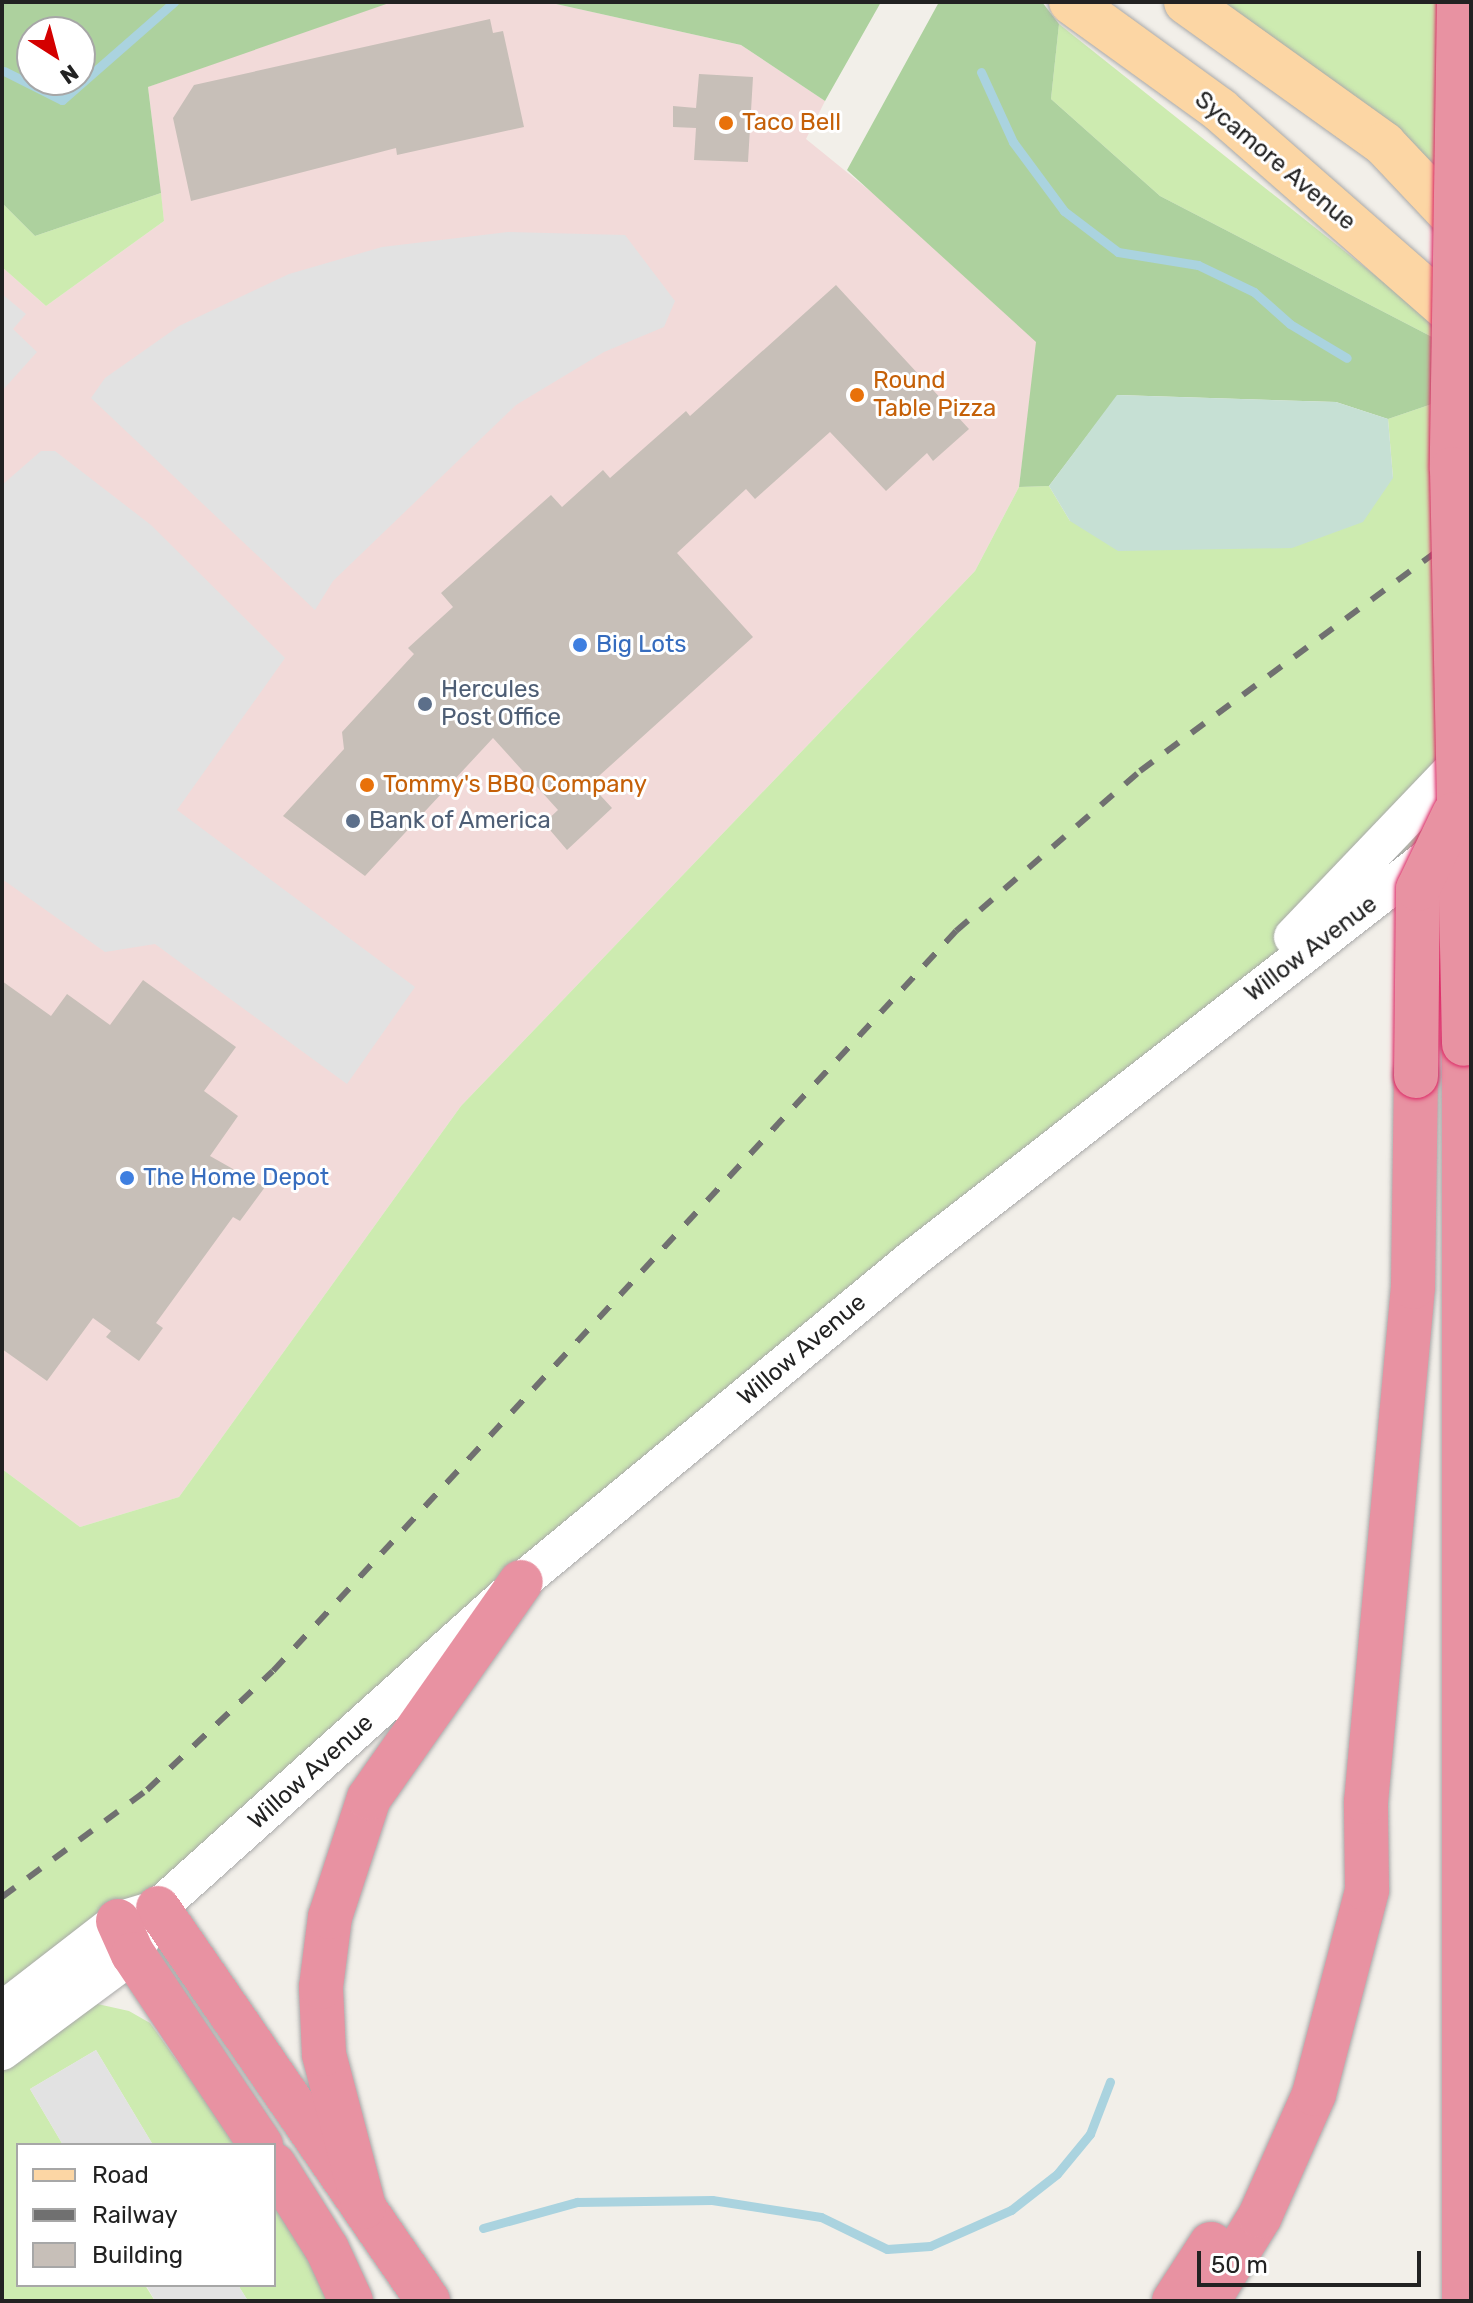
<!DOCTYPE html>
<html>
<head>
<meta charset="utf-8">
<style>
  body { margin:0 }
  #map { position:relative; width:1473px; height:2303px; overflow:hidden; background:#f2efe9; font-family:Rubik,sans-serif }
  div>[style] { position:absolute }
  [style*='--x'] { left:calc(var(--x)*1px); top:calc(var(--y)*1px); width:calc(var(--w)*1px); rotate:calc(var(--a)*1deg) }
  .commercial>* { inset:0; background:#f2dad9 }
  .grass>* { inset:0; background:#cdebb0 }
  .forest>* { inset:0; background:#add19e }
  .wetland>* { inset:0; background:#c6e0d4 }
  .parking>* { inset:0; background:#e2e2e2 }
  .stream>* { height:9px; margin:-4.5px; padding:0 4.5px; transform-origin:4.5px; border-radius:4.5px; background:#aad3df }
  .building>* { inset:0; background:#c7bfb8 }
  .roads { filter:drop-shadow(0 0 2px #a9a9a9) drop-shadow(0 0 2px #a9a9a9) }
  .minor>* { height:38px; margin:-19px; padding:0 19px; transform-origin:19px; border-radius:19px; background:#fff }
  .major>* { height:44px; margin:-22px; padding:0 22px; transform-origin:22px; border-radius:22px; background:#fcd6a4 }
  .highway>* { height:44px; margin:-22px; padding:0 22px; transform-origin:22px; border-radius:22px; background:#e892a2 }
  .rail>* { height:6px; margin-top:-3px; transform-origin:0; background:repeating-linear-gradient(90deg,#707070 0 16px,transparent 0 32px) }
  .bridges { filter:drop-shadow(0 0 2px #dc2a67) drop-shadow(0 0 2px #dc2a67) }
  .highway-bridge>* { height:44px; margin:-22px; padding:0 22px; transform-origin:22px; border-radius:22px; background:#e892a2 }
  .dots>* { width:22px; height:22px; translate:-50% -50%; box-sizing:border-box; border:4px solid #fff; border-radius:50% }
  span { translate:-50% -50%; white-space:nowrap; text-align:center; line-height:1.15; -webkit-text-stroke:6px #fff; paint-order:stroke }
  .food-label { font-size:24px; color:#c56008 }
  .left { translate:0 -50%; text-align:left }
  .street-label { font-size:24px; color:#222 }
  .shop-label { font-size:24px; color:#366cbe }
  .service-label { font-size:24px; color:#4e5e75 }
  .frame { position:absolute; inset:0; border:4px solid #222; pointer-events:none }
  .legend { position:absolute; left:16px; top:2143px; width:260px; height:144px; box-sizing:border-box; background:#fff; border:2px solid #a7a7a7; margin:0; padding:10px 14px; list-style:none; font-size:24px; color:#222 }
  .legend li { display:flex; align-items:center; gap:16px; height:40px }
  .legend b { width:40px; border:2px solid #a7a7a7 }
  .north { position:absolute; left:16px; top:16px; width:80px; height:80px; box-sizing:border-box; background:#fff; border:2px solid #a7a7a7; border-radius:50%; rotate:144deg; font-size:22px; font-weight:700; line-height:32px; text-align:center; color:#222 }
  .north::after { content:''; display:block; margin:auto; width:28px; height:36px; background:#d40000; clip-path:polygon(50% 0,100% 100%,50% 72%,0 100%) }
  .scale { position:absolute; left:1197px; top:2251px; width:224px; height:36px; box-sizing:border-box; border:4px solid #222; border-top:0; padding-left:10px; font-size:24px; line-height:28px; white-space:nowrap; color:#222; -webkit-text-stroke:6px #fff; paint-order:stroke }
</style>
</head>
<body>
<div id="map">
  <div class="commercial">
    <i style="clip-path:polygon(547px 2px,741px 45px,825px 101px,806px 139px,928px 238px,1037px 342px,1019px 487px,975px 571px,461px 1106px,179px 1497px,80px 1527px,2px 1469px,2px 267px,46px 306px,164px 221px,148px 87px,379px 3px)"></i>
  </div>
  <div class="grass">
    <i style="clip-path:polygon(1186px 2px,1459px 2px,1456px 209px)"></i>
    <i style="clip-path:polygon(1059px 24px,1440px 327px,1438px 340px,1160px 196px,1051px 99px)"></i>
    <i style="clip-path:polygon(161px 193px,164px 221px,46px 306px,2px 267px,2px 203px,35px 236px)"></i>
    <i style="clip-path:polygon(1432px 404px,1456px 808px,1424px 854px,370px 1720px,2px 2011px,2px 1469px,80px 1527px,179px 1497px,461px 1106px,975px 571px,1019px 487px,1049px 486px,1070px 521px,1393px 478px,1388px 419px)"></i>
    <i style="clip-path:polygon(75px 1999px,129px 2011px,150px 2023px,237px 2145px,153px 2145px,96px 2050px,30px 2089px,63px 2145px,18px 2145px,18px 2285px,145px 2285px,155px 2301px,2px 2301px,2px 2051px)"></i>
    <i style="clip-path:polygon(274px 2200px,319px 2279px,327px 2301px,248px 2301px,238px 2285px,274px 2285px)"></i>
  </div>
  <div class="forest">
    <i style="clip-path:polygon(evenodd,2px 2px,392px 2px,148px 87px,161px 193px,35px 236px,2px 203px,2px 2px,32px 32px,80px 32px,80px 80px,32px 80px,32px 32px)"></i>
    <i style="clip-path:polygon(547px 2px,881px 2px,825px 101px,741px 45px)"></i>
    <i style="clip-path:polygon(939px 2px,1042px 2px,1059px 24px,1051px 99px,1160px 196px,1438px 340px,1432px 404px,1388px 419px,1336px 402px,1118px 395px,1049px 486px,1019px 487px,1036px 342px,847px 170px)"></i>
  </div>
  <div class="wetland">
    <i style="clip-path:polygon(1117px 395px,1336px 402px,1388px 419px,1393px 478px,1363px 522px,1292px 548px,1118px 551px,1070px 521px,1049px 486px)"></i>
  </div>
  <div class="parking">
    <i style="clip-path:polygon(508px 232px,625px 235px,675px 301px,664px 327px,604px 352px,516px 405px,333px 581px,315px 610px,91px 398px,105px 378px,179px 326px,289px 274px,382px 247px)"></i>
    <i style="clip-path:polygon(2px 294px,26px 314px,13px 329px,37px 352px,2px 391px)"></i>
    <i style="clip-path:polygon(41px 451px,55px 451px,151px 525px,285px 658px,177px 810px,415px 987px,347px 1084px,155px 944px,105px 952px,2px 879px,2px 485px)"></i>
    <i style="clip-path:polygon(96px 2050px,153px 2145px,63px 2145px,30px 2089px)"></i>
    <i style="clip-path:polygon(146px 2285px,238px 2285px,248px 2301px,155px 2301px)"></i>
  </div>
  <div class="stream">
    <i style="--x:4;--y:71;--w:65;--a:26.6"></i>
    <i style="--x:62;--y:100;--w:149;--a:-41.2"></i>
    <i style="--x:981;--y:72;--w:77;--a:65.4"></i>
    <i style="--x:1013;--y:142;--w:86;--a:53.5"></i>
    <i style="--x:1064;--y:211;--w:68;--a:37.2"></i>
    <i style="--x:1118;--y:252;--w:81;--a:9.2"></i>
    <i style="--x:1198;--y:265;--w:62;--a:25.7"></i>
    <i style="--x:1254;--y:292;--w:48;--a:41.6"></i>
    <i style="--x:1290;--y:324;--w:66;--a:30.8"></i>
    <i style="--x:483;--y:2228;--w:98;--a:-15.5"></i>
    <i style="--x:577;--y:2202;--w:135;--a:-0.8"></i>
    <i style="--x:712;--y:2200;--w:110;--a:8.9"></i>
    <i style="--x:821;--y:2217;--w:73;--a:25.9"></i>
    <i style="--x:887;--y:2249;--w:43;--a:-4"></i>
    <i style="--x:930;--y:2246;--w:89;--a:-24"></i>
    <i style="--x:1011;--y:2210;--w:58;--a:-38"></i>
    <i style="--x:1057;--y:2174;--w:52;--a:-50.5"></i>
    <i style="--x:1090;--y:2134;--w:56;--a:-69"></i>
  </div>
  <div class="building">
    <i style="clip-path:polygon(490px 19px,493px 33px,503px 31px,524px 127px,397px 155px,396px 148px,191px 201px,173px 118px,194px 85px)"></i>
    <i style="clip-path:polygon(699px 74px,753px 77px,748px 162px,694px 160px,696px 128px,673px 127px,673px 106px,696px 108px)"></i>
    <i style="clip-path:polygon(836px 285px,969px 429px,933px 461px,927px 453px,886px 491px,830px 432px,755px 499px,746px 489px,677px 553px,753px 637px,590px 784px,612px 808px,567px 850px,544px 823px,558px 810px,493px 738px,365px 876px,283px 816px,344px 749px,342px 732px,414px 654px,408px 648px,453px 607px,441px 593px,551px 495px,562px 507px,603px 470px,610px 478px,686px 411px,690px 416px)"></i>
    <i style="clip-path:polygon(143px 980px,236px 1047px,204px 1091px,238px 1116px,210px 1156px,265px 1187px,240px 1221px,233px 1217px,156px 1323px,163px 1328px,139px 1361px,106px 1337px,111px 1331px,93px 1318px,47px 1381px,2px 1349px,2px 981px,51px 1016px,67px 994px,110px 1025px)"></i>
  </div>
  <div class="roads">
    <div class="minor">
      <i style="--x:1293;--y:937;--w:257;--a:-46.3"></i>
      <i style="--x:2;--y:2011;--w:147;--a:-37.8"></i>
      <i style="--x:118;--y:1921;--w:27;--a:-17"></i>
      <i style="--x:2;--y:2051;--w:163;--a:-36.5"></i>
      <i style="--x:133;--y:1954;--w:52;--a:-61.5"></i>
      <i style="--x:158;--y:1908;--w:488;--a:-41.9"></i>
      <i style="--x:521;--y:1582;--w:506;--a:-39.54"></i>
      <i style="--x:911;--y:1260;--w:668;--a:-37.88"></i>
    </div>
    <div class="major">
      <i style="--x:1071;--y:2;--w:184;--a:35.9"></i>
      <i style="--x:1220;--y:110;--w:334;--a:41.2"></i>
      <i style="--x:1186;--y:2;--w:244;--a:35.6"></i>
      <i style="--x:1384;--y:144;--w:127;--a:46.6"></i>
    </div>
    <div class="highway">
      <i style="--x:158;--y:1908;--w:477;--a:55.5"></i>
      <i style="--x:118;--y:1921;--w:36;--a:66"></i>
      <i style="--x:133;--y:1954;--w:230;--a:56.2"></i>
      <i style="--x:274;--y:2165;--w:99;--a:57.8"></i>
      <i style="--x:327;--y:2249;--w:57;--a:65.2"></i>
      <i style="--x:364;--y:2207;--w:158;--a:-104.7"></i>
      <i style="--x:324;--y:2054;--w:67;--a:-92.6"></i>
      <i style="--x:321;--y:1987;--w:71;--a:-82.7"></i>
      <i style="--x:330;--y:1917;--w:125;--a:-71.9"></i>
      <i style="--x:369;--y:1798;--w:264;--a:-54.9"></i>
      <i style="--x:1174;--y:2301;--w:68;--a:-57"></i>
      <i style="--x:1208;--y:2301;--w:100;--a:-58.5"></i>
      <i style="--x:1260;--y:2216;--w:133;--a:-66.1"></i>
      <i style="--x:1314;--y:2094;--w:211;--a:-75.4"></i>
      <i style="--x:1367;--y:1890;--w:88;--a:-90.7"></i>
      <i style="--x:1366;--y:1802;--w:517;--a:-84.79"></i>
      <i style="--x:1413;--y:1287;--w:211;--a:-89.2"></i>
      <i style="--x:1464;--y:2301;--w:1257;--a:-90"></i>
    </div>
  </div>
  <div class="rail">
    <i style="--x:2;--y:1897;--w:180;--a:-36.4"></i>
    <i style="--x:147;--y:1790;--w:173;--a:-43.4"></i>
    <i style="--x:273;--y:1671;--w:1007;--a:-47.29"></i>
    <i style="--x:956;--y:931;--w:244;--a:-41"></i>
    <i style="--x:1140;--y:771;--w:412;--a:-36.5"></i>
  </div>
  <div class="bridges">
    <div class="highway-bridge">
      <i style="--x:1459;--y:2;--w:467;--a:90.9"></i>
      <i style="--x:1452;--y:469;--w:575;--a:88.8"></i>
      <i style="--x:1416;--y:1076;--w:187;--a:-89.4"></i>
      <i style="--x:1418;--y:889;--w:83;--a:-64.4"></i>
    </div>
  </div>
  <div class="dots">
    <i style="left:726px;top:123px;background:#e8710a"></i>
    <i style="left:857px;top:395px;background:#e8710a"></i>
    <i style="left:580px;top:645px;background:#3f7fe0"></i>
    <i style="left:425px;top:704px;background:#5c6f8a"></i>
    <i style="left:367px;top:785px;background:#e8710a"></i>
    <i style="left:353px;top:821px;background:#5c6f8a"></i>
    <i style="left:127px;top:1178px;background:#3f7fe0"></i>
  </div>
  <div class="food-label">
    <span class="left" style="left:742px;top:123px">Taco Bell</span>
    <span class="left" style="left:873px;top:395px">Round<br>Table Pizza</span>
    <span class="left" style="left:383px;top:785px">Tommy's BBQ Company</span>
  </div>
  <div class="street-label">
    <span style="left:1275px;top:161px;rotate:40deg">Sycamore Avenue</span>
    <span style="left:1311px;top:949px;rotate:-37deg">Willow Avenue</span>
    <span style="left:802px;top:1350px;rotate:-40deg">Willow Avenue</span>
    <span style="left:311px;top:1772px;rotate:-42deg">Willow Avenue</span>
  </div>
  <div class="shop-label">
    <span class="left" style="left:596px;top:645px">Big Lots</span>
    <span class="left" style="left:143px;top:1178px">The Home Depot</span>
  </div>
  <div class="service-label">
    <span class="left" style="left:441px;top:704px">Hercules<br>Post Office</span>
    <span class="left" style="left:369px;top:821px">Bank of America</span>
  </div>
  <div class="frame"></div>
  <ul class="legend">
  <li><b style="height:10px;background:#fcd6a4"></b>Road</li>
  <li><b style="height:10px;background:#707070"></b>Railway</li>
  <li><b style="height:22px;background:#c7bfb8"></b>Building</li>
  </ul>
  <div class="north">N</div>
  <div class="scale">50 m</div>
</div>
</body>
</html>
